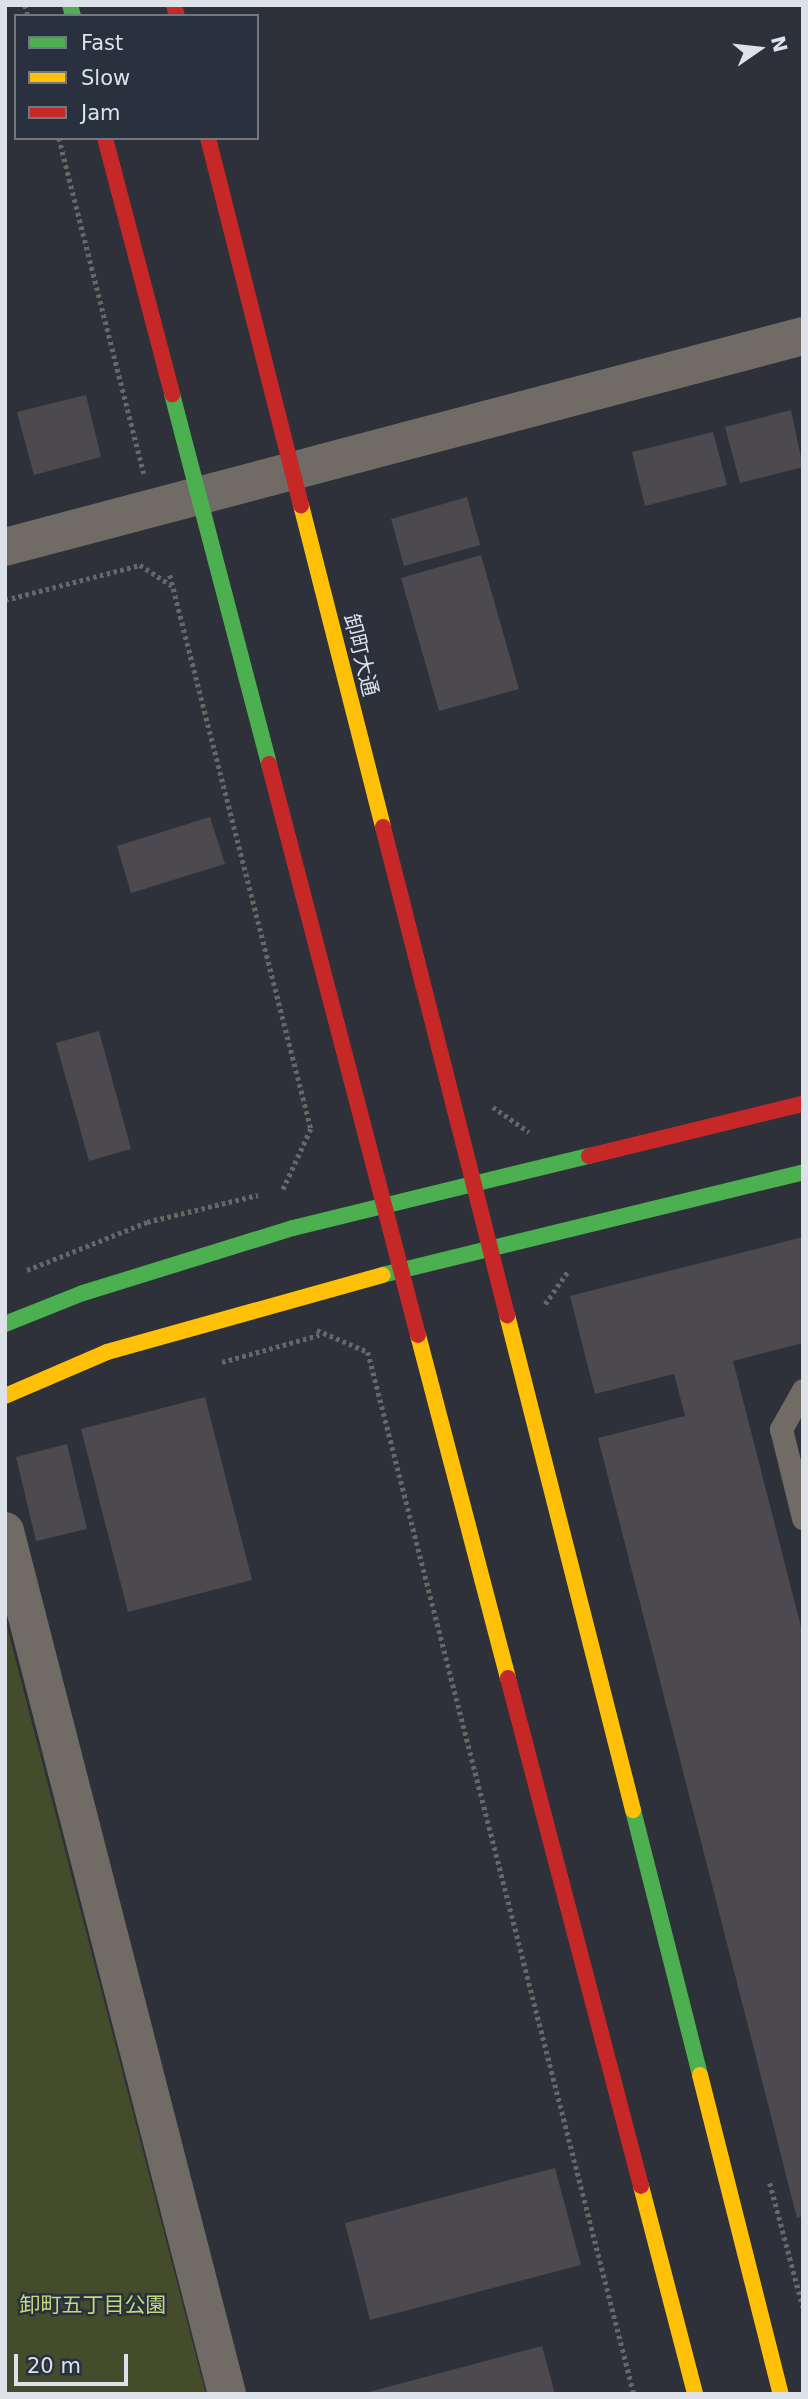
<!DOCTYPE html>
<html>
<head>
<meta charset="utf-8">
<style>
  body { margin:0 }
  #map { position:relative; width:808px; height:2399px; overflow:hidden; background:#2e3139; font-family:"DejaVu Sans","Noto Sans JP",sans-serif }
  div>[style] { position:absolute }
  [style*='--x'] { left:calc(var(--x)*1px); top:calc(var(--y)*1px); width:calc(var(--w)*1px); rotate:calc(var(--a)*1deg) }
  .green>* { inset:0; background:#444c2b }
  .building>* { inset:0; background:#4c4a4f }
  .path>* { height:4.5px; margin-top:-2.25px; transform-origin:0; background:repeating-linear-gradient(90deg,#686767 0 3.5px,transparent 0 7px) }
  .lane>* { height:23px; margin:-11.5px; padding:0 11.5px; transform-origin:11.5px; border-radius:11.5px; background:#716b66 }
  .street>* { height:38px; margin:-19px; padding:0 19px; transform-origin:19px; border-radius:19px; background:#716b66 }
  .fast>* { height:16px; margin:-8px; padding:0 8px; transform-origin:8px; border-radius:8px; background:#4caf50 }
  .slow>* { height:16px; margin:-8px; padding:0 8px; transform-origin:8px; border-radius:8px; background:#ffc107 }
  .jam>* { height:16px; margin:-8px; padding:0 8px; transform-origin:8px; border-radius:8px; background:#c62828 }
  span { translate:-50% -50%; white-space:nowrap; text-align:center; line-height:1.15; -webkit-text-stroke:5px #29303e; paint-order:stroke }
  .street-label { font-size:21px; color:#dce1ea }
  .park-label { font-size:21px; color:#c5d87c }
  .frame { position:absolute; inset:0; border:7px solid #dce1ea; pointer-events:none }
  .legend { position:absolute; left:14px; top:14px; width:245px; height:126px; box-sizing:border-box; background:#29303e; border:2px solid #717783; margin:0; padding:9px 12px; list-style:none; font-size:21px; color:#dce1ea }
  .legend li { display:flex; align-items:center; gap:14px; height:35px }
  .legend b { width:35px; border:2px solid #717783 }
  .north { position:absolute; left:724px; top:14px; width:70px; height:70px; -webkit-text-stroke:5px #29303e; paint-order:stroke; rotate:76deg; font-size:19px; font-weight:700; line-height:28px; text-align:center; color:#dce1ea }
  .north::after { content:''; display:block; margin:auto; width:24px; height:32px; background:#dce1ea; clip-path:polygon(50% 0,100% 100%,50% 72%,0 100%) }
  .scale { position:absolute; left:14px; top:2354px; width:114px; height:32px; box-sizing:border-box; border:4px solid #dce1ea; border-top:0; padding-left:9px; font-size:21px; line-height:24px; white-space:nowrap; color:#dce1ea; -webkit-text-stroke:5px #29303e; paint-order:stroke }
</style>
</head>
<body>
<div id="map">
  <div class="green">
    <i style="clip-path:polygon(5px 1619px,206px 2394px,5px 2394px)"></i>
  </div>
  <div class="building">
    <i style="clip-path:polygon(86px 395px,101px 457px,34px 475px,17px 412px)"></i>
    <i style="clip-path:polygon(791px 410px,803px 467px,740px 483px,725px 427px)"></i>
    <i style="clip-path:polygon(713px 432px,727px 485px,645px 506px,632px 452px)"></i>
    <i style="clip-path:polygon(467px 497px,480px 545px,404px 566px,391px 519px)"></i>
    <i style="clip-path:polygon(481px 555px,519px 689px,439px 711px,401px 578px)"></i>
    <i style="clip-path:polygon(210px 817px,225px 864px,131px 893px,117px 846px)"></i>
    <i style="clip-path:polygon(99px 1031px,131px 1149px,89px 1161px,56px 1043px)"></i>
    <i style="clip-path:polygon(803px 1237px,803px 1343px,733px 1361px,803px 1635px,803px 2216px,797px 2218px,598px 1438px,685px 1416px,674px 1374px,595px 1394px,570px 1296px)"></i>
    <i style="clip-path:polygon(205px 1397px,252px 1580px,128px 1612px,81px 1429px)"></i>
    <i style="clip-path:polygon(67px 1444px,87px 1529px,36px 1541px,16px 1457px)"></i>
    <i style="clip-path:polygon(555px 2168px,581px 2265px,370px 2320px,345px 2223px)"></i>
    <i style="clip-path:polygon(542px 2346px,555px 2394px,366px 2394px,365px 2393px)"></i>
  </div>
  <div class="path">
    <i style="--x:25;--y:5;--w:11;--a:75"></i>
    <i style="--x:59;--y:138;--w:346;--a:75.8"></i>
    <i style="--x:170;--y:575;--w:572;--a:75.72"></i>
    <i style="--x:311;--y:1129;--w:67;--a:114.7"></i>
    <i style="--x:5;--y:600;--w:139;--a:-14.5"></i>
    <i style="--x:140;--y:565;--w:38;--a:33"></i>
    <i style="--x:493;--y:1107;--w:44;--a:34.8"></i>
    <i style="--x:27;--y:1270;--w:129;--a:-21.8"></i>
    <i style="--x:147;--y:1222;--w:114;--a:-13.7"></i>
    <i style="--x:545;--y:1304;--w:40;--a:-55.1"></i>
    <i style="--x:317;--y:1330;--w:56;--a:23.3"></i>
    <i style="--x:368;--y:1352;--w:1075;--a:75.68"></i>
    <i style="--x:222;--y:1362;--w:101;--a:-15.6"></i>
    <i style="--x:770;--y:2183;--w:128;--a:75.1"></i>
  </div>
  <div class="lane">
    <i style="--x:803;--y:1390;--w:45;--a:119.4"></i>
    <i style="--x:781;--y:1429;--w:92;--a:76.1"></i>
  </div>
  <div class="street">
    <i style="--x:5;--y:547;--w:825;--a:-14.81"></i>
    <i style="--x:5;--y:1531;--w:891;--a:75.57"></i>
  </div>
  <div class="fast">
    <i style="--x:70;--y:5;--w:11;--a:75"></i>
    <i style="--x:172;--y:394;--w:383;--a:75.3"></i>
    <i style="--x:382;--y:1275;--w:433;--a:-13.7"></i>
    <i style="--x:5;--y:1324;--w:84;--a:-21.7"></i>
    <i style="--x:83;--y:1293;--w:220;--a:-17.2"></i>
    <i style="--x:293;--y:1228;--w:305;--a:-13.7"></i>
    <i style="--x:633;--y:1810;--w:273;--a:75.8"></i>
  </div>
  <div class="slow">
    <i style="--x:301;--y:505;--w:332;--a:75.7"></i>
    <i style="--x:507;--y:1315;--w:511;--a:75.72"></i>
    <i style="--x:418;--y:1335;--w:355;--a:75.3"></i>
    <i style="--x:5;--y:1396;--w:111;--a:-23.3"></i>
    <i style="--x:107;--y:1352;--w:286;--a:-15.6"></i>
    <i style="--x:700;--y:2075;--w:329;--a:75.8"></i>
    <i style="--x:641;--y:2186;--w:215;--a:75.4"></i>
  </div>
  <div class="jam">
    <i style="--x:174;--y:5;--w:11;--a:75"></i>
    <i style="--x:105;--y:138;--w:265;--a:75.3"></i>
    <i style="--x:208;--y:138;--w:379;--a:75.8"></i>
    <i style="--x:269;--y:764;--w:590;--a:75.38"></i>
    <i style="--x:383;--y:827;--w:504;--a:75.74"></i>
    <i style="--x:589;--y:1156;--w:220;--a:-13.7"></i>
    <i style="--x:508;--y:1678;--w:525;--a:75.33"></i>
  </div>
  <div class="street-label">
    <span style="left:361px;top:655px;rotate:76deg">卸町大通</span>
  </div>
  <div class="park-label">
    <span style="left:93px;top:2305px">卸町五丁目公園</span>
  </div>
  <div class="frame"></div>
  <ul class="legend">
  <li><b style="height:9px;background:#4caf50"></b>Fast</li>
  <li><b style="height:9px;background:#ffc107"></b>Slow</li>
  <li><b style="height:9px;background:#c62828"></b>Jam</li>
  </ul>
  <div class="north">N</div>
  <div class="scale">20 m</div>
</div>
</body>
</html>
